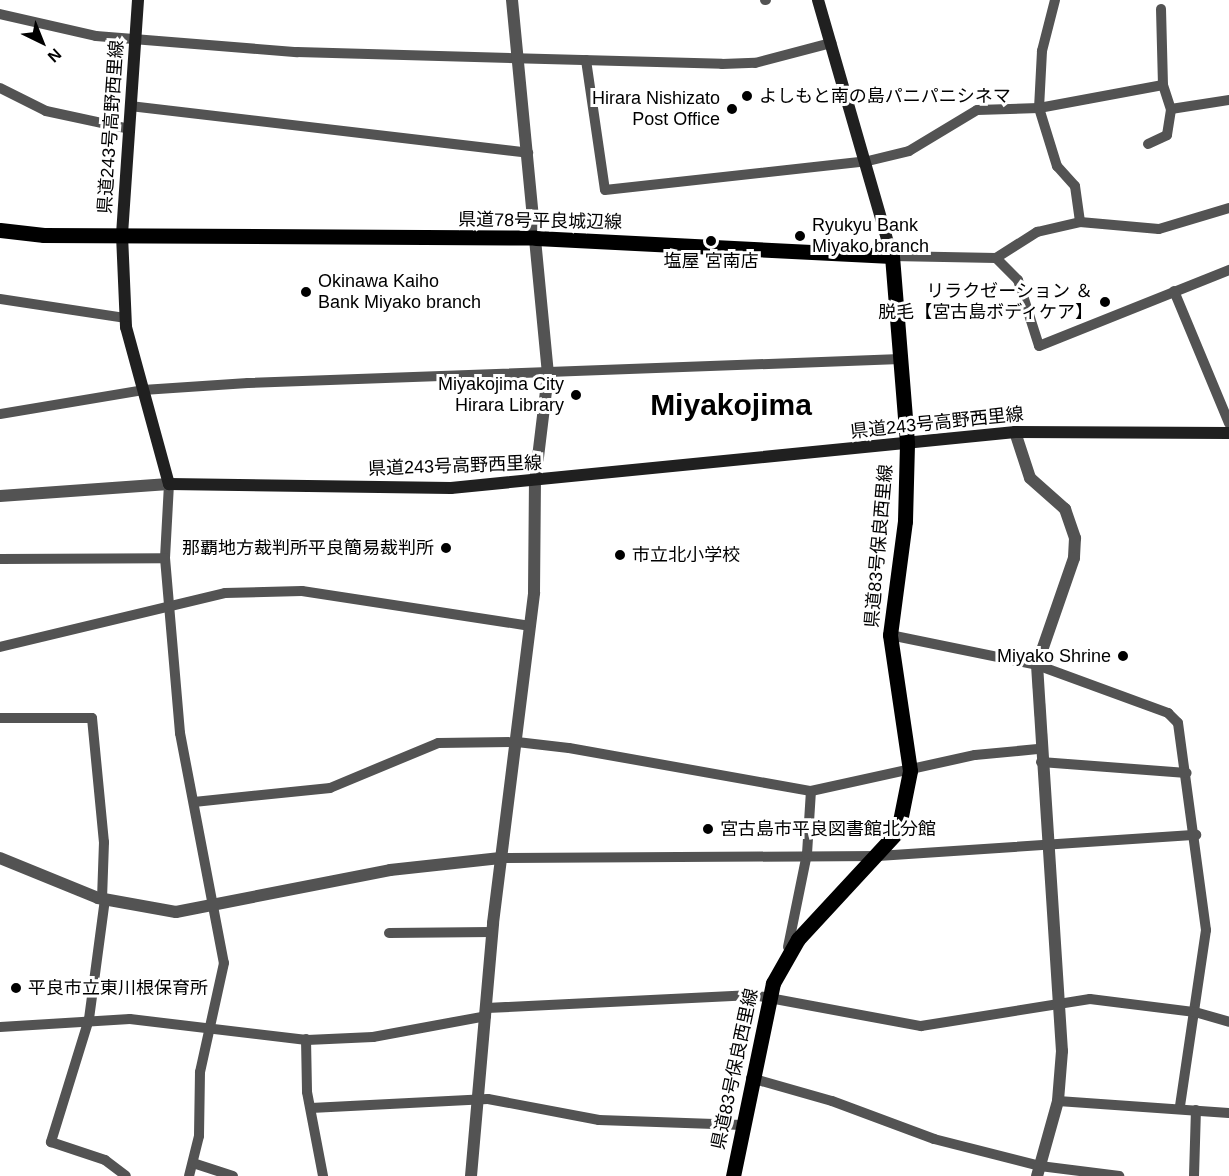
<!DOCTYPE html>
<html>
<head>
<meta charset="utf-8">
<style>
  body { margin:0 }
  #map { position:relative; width:1229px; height:1176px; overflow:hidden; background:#fff; font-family:Helvetica,"Noto Sans JP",sans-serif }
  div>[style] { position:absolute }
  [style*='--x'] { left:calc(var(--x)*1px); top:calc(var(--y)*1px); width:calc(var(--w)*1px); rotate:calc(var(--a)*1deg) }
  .minor>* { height:10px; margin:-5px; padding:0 5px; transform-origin:5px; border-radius:5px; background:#535353 }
  .tertiary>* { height:12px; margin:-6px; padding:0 6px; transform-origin:6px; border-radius:6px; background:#535353 }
  .secondary>* { height:12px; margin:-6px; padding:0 6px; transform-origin:6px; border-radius:6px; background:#202020 }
  .primary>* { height:15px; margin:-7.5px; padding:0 7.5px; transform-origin:7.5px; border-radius:7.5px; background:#000 }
  .dots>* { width:16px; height:16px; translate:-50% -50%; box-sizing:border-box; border:3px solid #fff; border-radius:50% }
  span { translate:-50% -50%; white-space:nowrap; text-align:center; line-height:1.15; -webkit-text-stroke:6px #fff; paint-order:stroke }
  .poi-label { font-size:18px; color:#000 }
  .left { translate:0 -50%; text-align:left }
  .right { translate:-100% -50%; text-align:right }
  .street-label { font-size:18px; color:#000 }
  .town-label { font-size:30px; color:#000; font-weight:700 }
  .north { position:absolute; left:12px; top:12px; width:60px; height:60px; -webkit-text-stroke:4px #fff; paint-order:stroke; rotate:137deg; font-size:16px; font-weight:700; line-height:24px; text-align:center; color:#000 }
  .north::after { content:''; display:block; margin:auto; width:21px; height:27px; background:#000; clip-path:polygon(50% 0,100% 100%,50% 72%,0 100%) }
</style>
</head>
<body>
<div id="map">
  <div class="minor">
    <i style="--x:765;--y:0;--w:1;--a:0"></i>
    <i style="--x:1055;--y:0;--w:53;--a:104.3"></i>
    <i style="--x:1042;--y:51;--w:57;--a:93"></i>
    <i style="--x:1039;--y:108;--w:61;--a:72.8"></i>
    <i style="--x:1057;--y:166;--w:27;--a:48"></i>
    <i style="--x:1075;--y:186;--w:36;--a:82"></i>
    <i style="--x:1161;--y:9;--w:76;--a:88.5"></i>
    <i style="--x:1163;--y:85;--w:25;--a:72"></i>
    <i style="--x:1171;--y:109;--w:59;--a:-8.8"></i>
    <i style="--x:0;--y:14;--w:98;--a:12.9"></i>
    <i style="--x:96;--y:36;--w:202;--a:4.6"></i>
    <i style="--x:297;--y:52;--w:425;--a:1.6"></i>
    <i style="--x:722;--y:64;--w:33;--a:-2"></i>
    <i style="--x:755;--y:63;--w:79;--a:-14.7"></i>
    <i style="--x:586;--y:60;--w:131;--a:81.7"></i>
    <i style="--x:605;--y:190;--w:265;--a:-6.3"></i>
    <i style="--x:868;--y:161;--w:42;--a:-13.7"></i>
    <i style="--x:909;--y:151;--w:79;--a:-31.1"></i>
    <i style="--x:977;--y:110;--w:62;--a:-1.8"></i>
    <i style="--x:1039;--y:108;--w:126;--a:-10.5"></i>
    <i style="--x:0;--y:88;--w:51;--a:26.6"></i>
    <i style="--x:46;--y:111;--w:85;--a:12.2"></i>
    <i style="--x:130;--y:106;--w:401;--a:6.7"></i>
    <i style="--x:1148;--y:144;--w:21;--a:-25"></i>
    <i style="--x:1167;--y:135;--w:26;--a:-81"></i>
    <i style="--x:892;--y:256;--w:104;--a:1.1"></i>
    <i style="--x:996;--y:258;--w:49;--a:-32.4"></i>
    <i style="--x:1037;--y:232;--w:44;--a:-13.1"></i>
    <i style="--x:1080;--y:222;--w:79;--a:5.1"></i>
    <i style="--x:1159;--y:229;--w:73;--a:-16.7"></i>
    <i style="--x:996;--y:258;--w:31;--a:45"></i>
    <i style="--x:1018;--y:280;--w:69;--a:72.3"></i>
    <i style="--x:1039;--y:346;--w:205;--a:-21.8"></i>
    <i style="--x:1174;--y:291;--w:143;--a:67.4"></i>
    <i style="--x:0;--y:299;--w:126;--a:8.6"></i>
    <i style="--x:0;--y:414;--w:145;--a:-9.5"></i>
    <i style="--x:143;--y:390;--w:105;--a:-3.8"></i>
    <i style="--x:248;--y:383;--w:653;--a:-2.1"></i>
    <i style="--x:169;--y:484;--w:74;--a:93.1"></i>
    <i style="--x:165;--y:558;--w:176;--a:85.1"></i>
    <i style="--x:180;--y:733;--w:234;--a:79.2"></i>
    <i style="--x:224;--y:963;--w:112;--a:102.4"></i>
    <i style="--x:200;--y:1072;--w:64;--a:90.9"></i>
    <i style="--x:199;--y:1136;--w:41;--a:104"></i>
    <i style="--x:0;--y:559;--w:165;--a:-0.3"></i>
    <i style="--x:890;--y:635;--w:150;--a:11.5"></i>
    <i style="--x:1037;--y:665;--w:140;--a:20.1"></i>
    <i style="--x:1168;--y:713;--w:14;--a:45"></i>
    <i style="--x:1178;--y:723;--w:209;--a:82.3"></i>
    <i style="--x:1206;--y:930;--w:179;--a:98.4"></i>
    <i style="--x:0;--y:647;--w:231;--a:-13.5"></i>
    <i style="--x:225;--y:593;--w:77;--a:-1.5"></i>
    <i style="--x:302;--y:591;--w:231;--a:8.7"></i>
    <i style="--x:0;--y:718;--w:92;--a:0"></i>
    <i style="--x:92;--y:718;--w:125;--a:84.5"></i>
    <i style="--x:104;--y:842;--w:57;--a:92"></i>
    <i style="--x:1041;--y:762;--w:146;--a:4.3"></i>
    <i style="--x:194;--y:802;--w:137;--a:-5.9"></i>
    <i style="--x:330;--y:788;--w:117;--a:-22.6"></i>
    <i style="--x:438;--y:743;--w:79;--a:-0.7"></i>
    <i style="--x:517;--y:742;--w:52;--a:6.6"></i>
    <i style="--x:569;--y:748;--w:246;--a:10.1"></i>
    <i style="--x:811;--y:791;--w:168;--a:-12.4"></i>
    <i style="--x:975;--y:755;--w:63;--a:-5.4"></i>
    <i style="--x:500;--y:858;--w:378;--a:-0.3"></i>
    <i style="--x:878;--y:856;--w:319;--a:-3.8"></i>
    <i style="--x:105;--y:899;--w:121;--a:97.6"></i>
    <i style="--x:89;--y:1019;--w:129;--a:107.2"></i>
    <i style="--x:51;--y:1142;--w:57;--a:18.4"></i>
    <i style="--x:105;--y:1160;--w:26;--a:37"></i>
    <i style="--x:389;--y:933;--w:103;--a:-0.6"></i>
    <i style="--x:788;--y:947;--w:95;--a:-78.5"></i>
    <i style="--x:807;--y:854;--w:63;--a:-86.4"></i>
    <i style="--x:487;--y:1008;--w:266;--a:-2.8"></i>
    <i style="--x:753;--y:995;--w:171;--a:10.5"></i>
    <i style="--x:921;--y:1026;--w:171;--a:-9.1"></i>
    <i style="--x:1090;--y:999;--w:106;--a:7.1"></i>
    <i style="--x:1195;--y:1012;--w:35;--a:16"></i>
    <i style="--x:0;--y:1027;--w:130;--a:-3.5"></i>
    <i style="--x:130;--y:1019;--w:178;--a:6.8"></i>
    <i style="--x:307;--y:1040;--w:66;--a:-2.6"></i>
    <i style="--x:373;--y:1037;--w:115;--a:-10.5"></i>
    <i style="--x:306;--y:1039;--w:53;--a:88.9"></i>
    <i style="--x:307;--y:1092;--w:86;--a:79.2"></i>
    <i style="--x:751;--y:1078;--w:84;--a:15.9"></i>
    <i style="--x:832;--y:1101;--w:109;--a:20.4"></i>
    <i style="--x:934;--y:1139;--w:109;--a:14.3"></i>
    <i style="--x:1040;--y:1166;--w:80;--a:7.2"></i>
    <i style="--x:1058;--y:1101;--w:171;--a:4"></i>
    <i style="--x:311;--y:1108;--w:177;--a:-2.9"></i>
    <i style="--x:488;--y:1099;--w:113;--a:10.7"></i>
    <i style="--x:599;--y:1120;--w:144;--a:2"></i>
    <i style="--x:193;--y:1163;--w:42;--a:18"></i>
    <i style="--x:1194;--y:1176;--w:66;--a:-88.3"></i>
  </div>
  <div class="tertiary">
    <i style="--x:1015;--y:432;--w:48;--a:71.9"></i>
    <i style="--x:1030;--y:478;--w:47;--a:41.5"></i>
    <i style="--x:1065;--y:509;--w:31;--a:71"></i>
    <i style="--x:1075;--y:538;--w:20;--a:93"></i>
    <i style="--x:1074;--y:558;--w:113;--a:109.1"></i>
    <i style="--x:1037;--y:665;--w:387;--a:86.3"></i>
    <i style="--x:1062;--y:1051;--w:50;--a:94.6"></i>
    <i style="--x:1058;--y:1101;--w:78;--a:105.6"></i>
    <i style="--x:0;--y:496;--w:169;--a:-4.1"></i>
    <i style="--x:0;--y:858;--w:106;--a:22.2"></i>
    <i style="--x:98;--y:898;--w:79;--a:10.2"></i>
    <i style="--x:176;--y:912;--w:218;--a:-11.1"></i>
    <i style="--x:390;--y:870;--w:111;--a:-6.2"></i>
    <i style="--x:471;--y:1176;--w:254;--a:-85"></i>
    <i style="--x:493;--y:923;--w:333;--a:-82.9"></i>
    <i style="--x:534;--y:593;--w:111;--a:-89.5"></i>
    <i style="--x:535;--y:482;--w:109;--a:-83.1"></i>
    <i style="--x:548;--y:374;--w:376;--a:-95.5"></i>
  </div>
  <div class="secondary">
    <i style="--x:138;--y:0;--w:236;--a:93.9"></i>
    <i style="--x:122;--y:235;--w:92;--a:87.5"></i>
    <i style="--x:126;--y:327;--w:163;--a:74.7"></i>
    <i style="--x:169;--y:484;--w:282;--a:0.8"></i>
    <i style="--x:451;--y:488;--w:567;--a:-5.67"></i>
    <i style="--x:1015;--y:432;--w:214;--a:0.3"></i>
    <i style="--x:818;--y:0;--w:266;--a:73.9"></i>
  </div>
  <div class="primary">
    <i style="--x:0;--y:230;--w:44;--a:6.5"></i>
    <i style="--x:44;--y:235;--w:492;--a:0.3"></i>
    <i style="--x:536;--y:238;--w:356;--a:2.9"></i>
    <i style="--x:892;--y:256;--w:189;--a:85.4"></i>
    <i style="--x:907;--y:444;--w:77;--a:91.5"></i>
    <i style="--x:905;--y:521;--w:115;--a:97.5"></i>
    <i style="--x:890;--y:635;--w:137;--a:81.6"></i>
    <i style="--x:910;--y:771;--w:61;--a:101.3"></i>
    <i style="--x:898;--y:831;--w:147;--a:132.8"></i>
    <i style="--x:798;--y:939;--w:51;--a:119.6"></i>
    <i style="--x:773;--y:983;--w:197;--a:101.7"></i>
  </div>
  <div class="dots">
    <i style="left:747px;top:96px;background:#000"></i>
    <i style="left:732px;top:109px;background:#000"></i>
    <i style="left:800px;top:236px;background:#000"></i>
    <i style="left:711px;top:241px;background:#000"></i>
    <i style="left:306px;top:292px;background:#000"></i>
    <i style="left:1105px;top:302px;background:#000"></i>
    <i style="left:576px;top:395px;background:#000"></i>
    <i style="left:446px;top:548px;background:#000"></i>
    <i style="left:620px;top:555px;background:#000"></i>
    <i style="left:1123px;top:656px;background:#000"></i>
    <i style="left:708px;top:829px;background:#000"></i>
    <i style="left:16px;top:988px;background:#000"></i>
  </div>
  <div class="poi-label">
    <span class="left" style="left:759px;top:96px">よしもと南の島パニパニシネマ</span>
    <span class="right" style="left:720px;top:109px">Hirara Nishizato<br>Post Office</span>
    <span class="left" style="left:812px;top:236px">Ryukyu Bank<br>Miyako branch</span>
    <span style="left:711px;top:261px">塩屋 宮南店</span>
    <span class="left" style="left:318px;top:292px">Okinawa Kaiho<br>Bank Miyako branch</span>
    <span class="right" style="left:1093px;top:302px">リラクゼーション ＆<br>脱毛【宮古島ボディケア】</span>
    <span class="right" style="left:564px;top:395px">Miyakojima City<br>Hirara Library</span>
    <span class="right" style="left:434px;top:548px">那覇地方裁判所平良簡易裁判所</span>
    <span class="left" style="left:632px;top:555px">市立北小学校</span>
    <span class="right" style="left:1111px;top:656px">Miyako Shrine</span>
    <span class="left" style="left:720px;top:829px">宮古島市平良図書館北分館</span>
    <span class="left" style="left:28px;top:988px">平良市立東川根保育所</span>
  </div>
  <div class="street-label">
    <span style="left:111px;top:127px;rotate:-86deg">県道243号高野西里線</span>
    <span style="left:540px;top:221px;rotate:1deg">県道78号平良城辺線</span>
    <span style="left:937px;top:423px;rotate:-6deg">県道243号高野西里線</span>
    <span style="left:455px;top:466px;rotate:-2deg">県道243号高野西里線</span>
    <span style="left:879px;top:546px;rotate:-85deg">県道83号保良西里線</span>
    <span style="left:735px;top:1069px;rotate:-78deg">県道83号保良西里線</span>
  </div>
  <div class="town-label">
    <span style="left:731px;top:405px">Miyakojima</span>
  </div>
  <div class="north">N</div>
</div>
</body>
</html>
